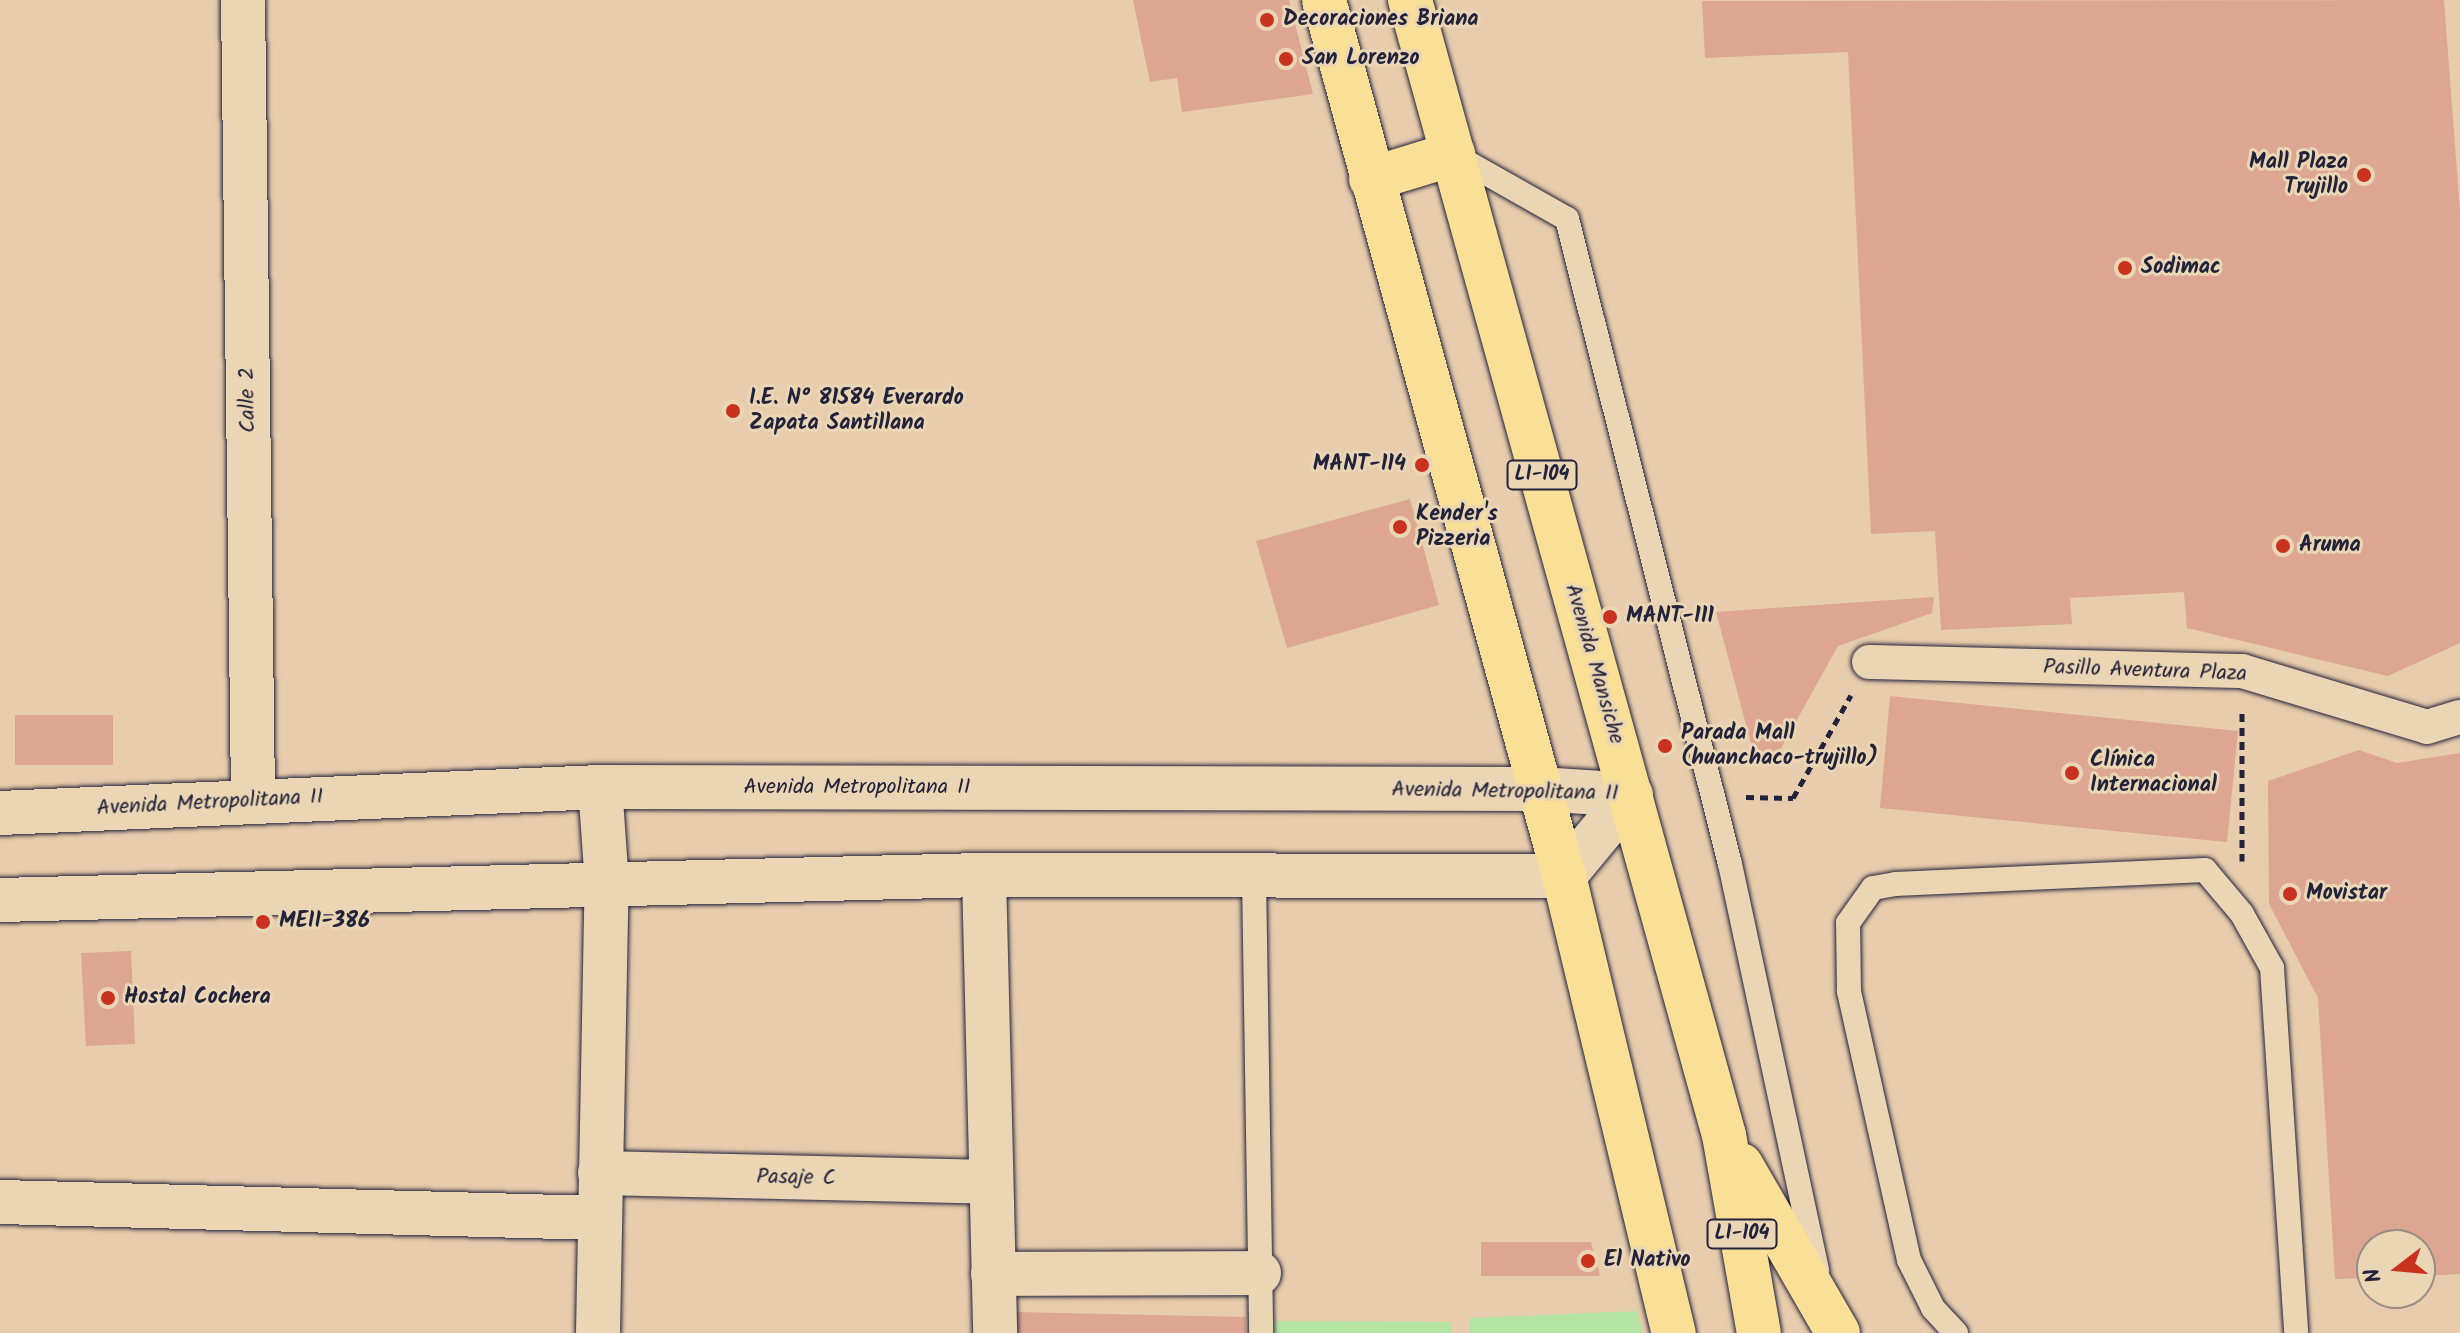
<!DOCTYPE html>
<html>
<head>
<meta charset="utf-8">
<style>
  body { margin:0 }
  #map { position:relative; width:2460px; height:1333px; overflow:hidden; background:#e7ccad; font-family:Kalam,sans-serif }
  div>[style] { position:absolute }
  [style*='--x'] { left:calc(var(--x)*1px); top:calc(var(--y)*1px); width:calc(var(--w)*1px); rotate:calc(var(--a)*1deg) }
  .green>* { inset:0; background:#b5e4a2 }
  .building>* { inset:0; background:#dca693 }
  .path>* { height:5px; margin-top:-2.5px; transform-origin:0; background:repeating-linear-gradient(90deg,#22223b 0 8px,transparent 0 14px) }
  .roads { filter:drop-shadow(0 0 2px #22223b) drop-shadow(0 0 2px #22223b) }
  .service>* { height:24px; margin:-12px; padding:0 12px; transform-origin:12px; border-radius:12px; background:#ead6b4 }
  .pedestrian>* { height:34px; margin:-17px; padding:0 17px; transform-origin:17px; border-radius:17px; background:#ead6b4 }
  .minor>* { height:44px; margin:-22px; padding:0 22px; transform-origin:22px; border-radius:22px; background:#ead6b4 }
  .secondary>* { height:44px; margin:-22px; padding:0 22px; transform-origin:22px; border-radius:22px; background:#ead6b4 }
  .trunk>* { height:44px; margin:-22px; padding:0 22px; transform-origin:22px; border-radius:22px; background:#fadf96 }
  .dots>* { width:22px; height:22px; translate:-50% -50%; box-sizing:border-box; border:4px solid #ead6b4; border-radius:50% }
  span { translate:-50% -50%; white-space:nowrap; text-align:center; line-height:1.15; -webkit-text-stroke:6px #ead6b4; paint-order:stroke }
  .shield-label span { padding:2px 6px; background:#ead6b4; border:2px solid; border-radius:6px; -webkit-text-stroke-width:0 }
  .shield-label { font-size:20px; color:#22223b; font-weight:700 }
  .poi-label { font-size:22px; color:#22223b; font-weight:700 }
  .left { translate:0 -50%; text-align:left }
  .right { translate:-100% -50%; text-align:right }
  .street-label { font-size:22px; color:#22223b }
  .north { position:absolute; left:2356px; top:1229px; width:80px; height:80px; box-sizing:border-box; background:#ead6b4; border:2px solid #9a8e84; border-radius:50%; rotate:254deg; font-size:22px; font-weight:700; line-height:32px; text-align:center; color:#22223b }
  .north::after { content:''; display:block; margin:auto; width:28px; height:36px; background:#c8321e; clip-path:polygon(50% 0,100% 100%,50% 72%,0 100%) }
</style>
</head>
<body>
<div id="map">
  <div class="green">
    <i style="clip-path:polygon(1637px 1311px,1643px 1333px,1470px 1333px,1470px 1318px)"></i>
    <i style="clip-path:polygon(1267px 1321px,1451px 1322px,1451px 1333px,1267px 1333px)"></i>
  </div>
  <div class="building">
    <i style="clip-path:polygon(1133px 0,1289px 0,1313px 94px,1182px 112px,1177px 78px,1150px 82px)"></i>
    <i style="clip-path:polygon(2444px 0,2460px 212px,2460px 643px,2388px 676px,2187px 628px,2184px 592px,2070px 598px,2072px 624px,1941px 630px,1935px 531px,1871px 534px,1848px 52px,1705px 58px,1702px 1px)"></i>
    <i style="clip-path:polygon(1410px 499px,1439px 605px,1287px 648px,1256px 541px)"></i>
    <i style="clip-path:polygon(1934px 597px,1932px 613px,1838px 646px,1774px 761px,1757px 766px,1716px 612px)"></i>
    <i style="clip-path:polygon(1890px 696px,2238px 731px,2227px 842px,1880px 808px)"></i>
    <i style="clip-path:polygon(15px 715px,113px 715px,113px 765px,15px 765px)"></i>
    <i style="clip-path:polygon(2359px 750px,2397px 763px,2460px 753px,2460px 1274px,2420px 1276px,2420px 1245px,2372px 1245px,2372px 1278px,2335px 1279px,2318px 998px,2269px 904px,2268px 781px)"></i>
    <i style="clip-path:polygon(131px 951px,135px 1044px,86px 1046px,81px 953px)"></i>
    <i style="clip-path:polygon(1481px 1242px,1591px 1242px,1600px 1276px,1481px 1276px)"></i>
    <i style="clip-path:polygon(1014px 1312px,1246px 1317px,1246px 1333px,1015px 1333px)"></i>
  </div>
  <div class="path">
    <i style="--x:1746;--y:797;--w:47;--a:1.2"></i>
    <i style="--x:1793;--y:798;--w:118;--a:-60.6"></i>
    <i style="--x:2242;--y:861;--w:150;--a:-90"></i>
  </div>
  <div class="roads">
    <div class="service">
      <i style="--x:1454;--y:155;--w:130;--a:29.5"></i>
      <i style="--x:1567;--y:219;--w:665;--a:75.82"></i>
      <i style="--x:1730;--y:864;--w:416;--a:77.9"></i>
      <i style="--x:1254;--y:876;--w:457;--a:89.1"></i>
      <i style="--x:1956;--y:1333;--w:34;--a:-133"></i>
      <i style="--x:1933;--y:1308;--w:54;--a:-116.6"></i>
      <i style="--x:1909;--y:1260;--w:276;--a:-102.6"></i>
      <i style="--x:1849;--y:991;--w:68;--a:-90.8"></i>
      <i style="--x:1848;--y:923;--w:43;--a:-54.5"></i>
      <i style="--x:1873;--y:888;--w:23;--a:-10"></i>
      <i style="--x:1896;--y:884;--w:309;--a:-2.6"></i>
      <i style="--x:2205;--y:870;--w:57;--a:49.9"></i>
      <i style="--x:2242;--y:914;--w:62;--a:60.9"></i>
      <i style="--x:2272;--y:968;--w:366;--a:86.2"></i>
    </div>
    <div class="pedestrian">
      <i style="--x:1869;--y:662;--w:373;--a:1.4"></i>
      <i style="--x:2242;--y:671;--w:193;--a:16.8"></i>
      <i style="--x:2427;--y:727;--w:34;--a:-17"></i>
    </div>
    <div class="minor">
      <i style="--x:243;--y:0;--w:800;--a:89.28"></i>
      <i style="--x:984;--y:875;--w:458;--a:88.6"></i>
      <i style="--x:600;--y:1173;--w:391;--a:1.3"></i>
      <i style="--x:0;--y:1202;--w:599;--a:1.53"></i>
      <i style="--x:993;--y:1274;--w:266;--a:-0.2"></i>
      <i style="--x:598;--y:1333;--w:449;--a:-88.9"></i>
      <i style="--x:607;--y:884;--w:97;--a:-94.1"></i>
    </div>
    <div class="secondary">
      <i style="--x:0;--y:813;--w:601;--a:-2.48"></i>
      <i style="--x:600;--y:787;--w:939;--a:0.12"></i>
      <i style="--x:1539;--y:789;--w:92;--a:3.7"></i>
      <i style="--x:0;--y:900;--w:984;--a:-1.46"></i>
      <i style="--x:984;--y:875;--w:580;--a:0.1"></i>
      <i style="--x:1564;--y:876;--w:105;--a:-50.4"></i>
    </div>
    <div class="trunk">
      <i style="--x:1324;--y:0;--w:908;--a:74.68"></i>
      <i style="--x:1564;--y:876;--w:470;--a:76.5"></i>
      <i style="--x:1410;--y:0;--w:1178;--a:74.54"></i>
      <i style="--x:1724;--y:1135;--w:201;--a:80"></i>
      <i style="--x:1371;--y:179;--w:86;--a:-17"></i>
      <i style="--x:1741;--y:1165;--w:194;--a:60"></i>
    </div>
  </div>
  <div class="dots">
    <i style="left:1267px;top:20px;background:#c8321e"></i>
    <i style="left:1286px;top:59px;background:#c8321e"></i>
    <i style="left:2364px;top:175px;background:#c8321e"></i>
    <i style="left:2125px;top:268px;background:#c8321e"></i>
    <i style="left:733px;top:411px;background:#c8321e"></i>
    <i style="left:1422px;top:465px;background:#c8321e"></i>
    <i style="left:1400px;top:527px;background:#c8321e"></i>
    <i style="left:2283px;top:546px;background:#c8321e"></i>
    <i style="left:1610px;top:617px;background:#c8321e"></i>
    <i style="left:1665px;top:746px;background:#c8321e"></i>
    <i style="left:2072px;top:773px;background:#c8321e"></i>
    <i style="left:2290px;top:894px;background:#c8321e"></i>
    <i style="left:263px;top:922px;background:#c8321e"></i>
    <i style="left:108px;top:998px;background:#c8321e"></i>
    <i style="left:1588px;top:1261px;background:#c8321e"></i>
  </div>
  <div class="shield-label">
    <span style="left:1542px;top:475px">LI-104</span>
    <span style="left:1742px;top:1234px">LI-104</span>
  </div>
  <div class="poi-label">
    <span class="left" style="left:1283px;top:20px">Decoraciones Briana</span>
    <span class="left" style="left:1302px;top:59px">San Lorenzo</span>
    <span class="right" style="left:2348px;top:175px">Mall Plaza<br>Trujillo</span>
    <span class="left" style="left:2141px;top:268px">Sodimac</span>
    <span class="left" style="left:749px;top:411px">I.E. N° 81584 Everardo<br>Zapata Santillana</span>
    <span class="right" style="left:1406px;top:465px">MANT-114</span>
    <span class="left" style="left:1416px;top:527px">Kender's<br>Pizzeria</span>
    <span class="left" style="left:2299px;top:546px">Aruma</span>
    <span class="left" style="left:1626px;top:617px">MANT-111</span>
    <span class="left" style="left:1681px;top:746px">Parada Mall<br>(huanchaco-trujillo)</span>
    <span class="left" style="left:2090px;top:773px">Clínica<br>Internacional</span>
    <span class="left" style="left:2306px;top:894px">Movistar</span>
    <span class="left" style="left:279px;top:922px">MEII-386</span>
    <span class="left" style="left:124px;top:998px">Hostal Cochera</span>
    <span class="left" style="left:1604px;top:1261px">El Nativo</span>
  </div>
  <div class="street-label">
    <span style="left:248px;top:400px;rotate:-91deg">Calle 2</span>
    <span style="left:1594px;top:664px;rotate:74deg">Avenida Mansiche</span>
    <span style="left:2145px;top:671px;rotate:2deg">Pasillo Aventura Plaza</span>
    <span style="left:857px;top:788px">Avenida Metropolitana II</span>
    <span style="left:1505px;top:792px;rotate:1deg">Avenida Metropolitana II</span>
    <span style="left:210px;top:803px;rotate:-3deg">Avenida Metropolitana II</span>
    <span style="left:796px;top:1178px;rotate:1deg">Pasaje C</span>
  </div>
  <div class="north">N</div>
</div>
</body>
</html>
